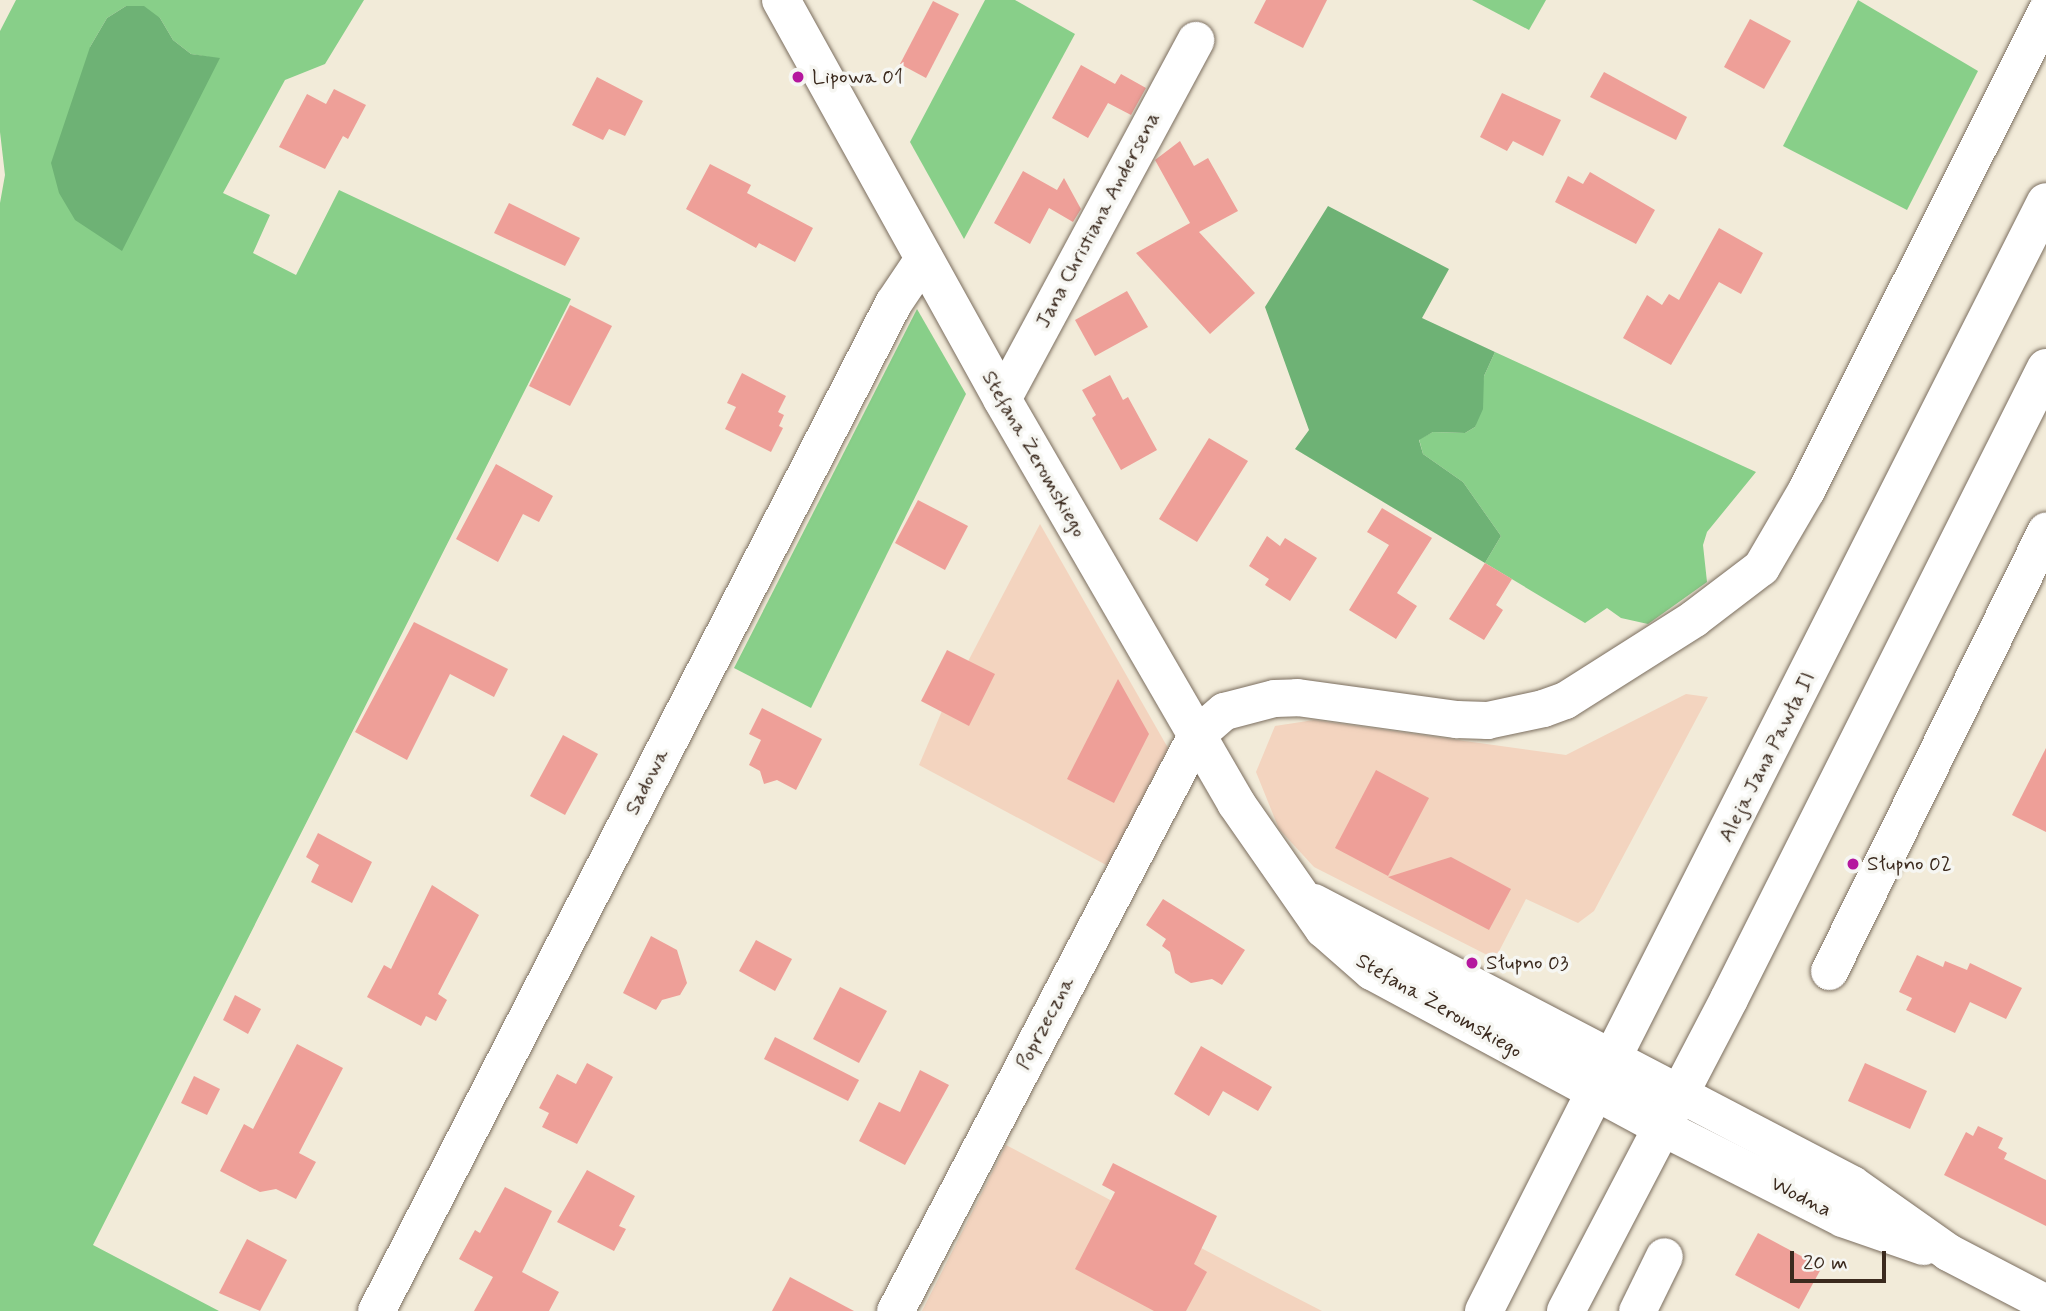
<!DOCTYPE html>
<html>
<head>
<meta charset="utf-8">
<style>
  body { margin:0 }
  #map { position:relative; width:2046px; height:1311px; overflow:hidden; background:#f2ebd9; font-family:Mynerve,sans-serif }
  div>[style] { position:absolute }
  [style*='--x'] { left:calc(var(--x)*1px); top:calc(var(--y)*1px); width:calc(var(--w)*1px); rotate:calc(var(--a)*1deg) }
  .built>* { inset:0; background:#f3d4bf }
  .green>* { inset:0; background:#88cf89 }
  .forest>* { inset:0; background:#6eb275 }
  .building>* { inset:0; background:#ee9f98 }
  .roads { filter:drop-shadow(0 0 2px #7b6e5f) drop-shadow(0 0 2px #7b6e5f) }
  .street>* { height:37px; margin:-18.5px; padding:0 18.5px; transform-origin:18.5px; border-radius:18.5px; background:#fff }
  .secondary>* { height:38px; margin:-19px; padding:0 19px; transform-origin:19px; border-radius:19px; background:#fff }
  .dots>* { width:19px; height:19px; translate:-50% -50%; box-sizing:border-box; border:4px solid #f6f6f2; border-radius:50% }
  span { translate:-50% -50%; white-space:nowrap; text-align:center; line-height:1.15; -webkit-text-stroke:7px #f6f6f2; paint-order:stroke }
  .poi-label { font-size:21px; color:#3b2a1e }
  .left { translate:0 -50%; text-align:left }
  .street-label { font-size:21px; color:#3b2a1e }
  .scale { position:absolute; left:1790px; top:1251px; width:96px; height:32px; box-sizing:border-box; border:4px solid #3b2a1e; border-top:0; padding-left:9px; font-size:21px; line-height:24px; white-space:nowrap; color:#3b2a1e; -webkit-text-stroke:5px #f6f6f2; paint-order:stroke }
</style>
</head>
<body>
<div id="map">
  <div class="built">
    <i style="clip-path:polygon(1040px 524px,1168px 748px,1108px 866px,919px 765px,942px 711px)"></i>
    <i style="clip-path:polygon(1686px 694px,1708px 697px,1594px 911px,1578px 923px,1526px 899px,1495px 959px,1314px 867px,1279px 829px,1256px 772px,1275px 726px,1314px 720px,1566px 755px)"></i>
    <i style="clip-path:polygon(1006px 1145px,1258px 1278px,1322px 1311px,922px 1311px)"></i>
  </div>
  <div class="green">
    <i style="clip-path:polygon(evenodd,16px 0,364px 0,325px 64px,285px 80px,223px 193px,270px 215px,253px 253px,296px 275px,339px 190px,571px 299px,93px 1245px,219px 1311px,0 1311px,0 203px,5px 175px,0 132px,0 31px,16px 0,126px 6px,160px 18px,173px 40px,191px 54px,220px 59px,90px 47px,107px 18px,126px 6px)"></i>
    <i style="clip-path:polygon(985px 0,1015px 0,1075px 34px,964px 239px,910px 142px)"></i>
    <i style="clip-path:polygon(1472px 0,1546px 0,1529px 30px)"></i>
    <i style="clip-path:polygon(1858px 0,1978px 71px,1907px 210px,1783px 146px)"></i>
    <i style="clip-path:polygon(917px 309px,966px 394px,811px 708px,734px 668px)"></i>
    <i style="clip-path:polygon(1495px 352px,1756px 472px,1707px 532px,1703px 545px,1707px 582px,1648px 624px,1621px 618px,1607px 608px,1585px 623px,1485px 563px,1501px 536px,1463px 482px,1423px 454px,1419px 439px,1433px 432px,1465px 433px,1475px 427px,1484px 376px)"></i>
  </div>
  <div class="forest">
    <i style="clip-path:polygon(126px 6px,144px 6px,160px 18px,173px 40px,191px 54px,220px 58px,122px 251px,75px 220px,59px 193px,51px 163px,90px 47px,107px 18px)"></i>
    <i style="clip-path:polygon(1328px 206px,1449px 269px,1422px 318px,1495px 352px,1484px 376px,1483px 409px,1475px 427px,1465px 433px,1433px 432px,1419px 440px,1423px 454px,1463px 482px,1501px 536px,1485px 563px,1295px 449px,1309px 430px,1265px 307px)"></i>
  </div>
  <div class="building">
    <i style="clip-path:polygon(1266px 0,1327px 0,1303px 48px,1254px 23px)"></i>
    <i style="clip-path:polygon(933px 1px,959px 14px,926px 78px,900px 64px)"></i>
    <i style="clip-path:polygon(1750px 19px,1791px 41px,1764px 89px,1724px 67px)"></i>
    <i style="clip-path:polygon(1081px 65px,1115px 84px,1121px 74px,1146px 88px,1131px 115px,1108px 103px,1088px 138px,1052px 118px)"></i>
    <i style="clip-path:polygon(1604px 72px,1687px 117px,1676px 140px,1590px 97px)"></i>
    <i style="clip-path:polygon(597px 77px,643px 101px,625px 136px,609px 129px,603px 140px,572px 125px)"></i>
    <i style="clip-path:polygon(334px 89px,366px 105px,348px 139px,343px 136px,325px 169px,279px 147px,307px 94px,326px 104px)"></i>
    <i style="clip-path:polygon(1502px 93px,1561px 120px,1543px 156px,1513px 141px,1507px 151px,1480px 137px)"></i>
    <i style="clip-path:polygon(1180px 141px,1194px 166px,1208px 158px,1238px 211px,1199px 232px,1255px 293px,1210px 334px,1136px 253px,1190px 223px,1155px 160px)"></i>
    <i style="clip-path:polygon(710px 164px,751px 185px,747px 193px,813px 228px,795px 262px,759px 243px,756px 248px,686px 209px)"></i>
    <i style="clip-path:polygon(1023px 171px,1057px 190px,1064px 178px,1081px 209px,1073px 222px,1049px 208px,1030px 244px,994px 223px)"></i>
    <i style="clip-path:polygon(1590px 172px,1655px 210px,1636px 244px,1555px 202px,1568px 176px,1583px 184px)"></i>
    <i style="clip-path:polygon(509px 203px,580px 238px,565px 266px,494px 233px)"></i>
    <i style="clip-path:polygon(1719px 228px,1763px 253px,1741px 294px,1719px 282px,1671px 365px,1623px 338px,1647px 295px,1662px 305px,1669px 294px,1679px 300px)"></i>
    <i style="clip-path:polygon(1127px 291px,1148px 327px,1095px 356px,1075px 320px)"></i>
    <i style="clip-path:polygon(570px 305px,612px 326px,570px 406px,529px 386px)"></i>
    <i style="clip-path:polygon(742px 373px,786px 396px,778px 412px,784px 415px,779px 426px,783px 428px,771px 452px,725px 429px,736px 407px,727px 403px)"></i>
    <i style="clip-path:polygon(1110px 375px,1123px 400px,1128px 397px,1157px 450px,1121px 470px,1092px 418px,1096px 415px,1082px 390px)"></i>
    <i style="clip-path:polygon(1209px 438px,1248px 461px,1197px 542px,1159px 519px)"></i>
    <i style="clip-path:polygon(496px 464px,553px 496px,539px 522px,523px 514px,498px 562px,456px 539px)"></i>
    <i style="clip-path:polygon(918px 500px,968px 526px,945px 570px,895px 543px)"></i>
    <i style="clip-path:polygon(1382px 508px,1432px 538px,1397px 593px,1417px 606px,1396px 639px,1349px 610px,1389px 545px,1367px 532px)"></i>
    <i style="clip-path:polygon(1267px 536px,1280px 546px,1285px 538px,1317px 558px,1290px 601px,1265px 585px,1269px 579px,1249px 566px)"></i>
    <i style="clip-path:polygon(1485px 563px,1512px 579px,1496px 605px,1503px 610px,1484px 640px,1449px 619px)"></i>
    <i style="clip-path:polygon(414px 622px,508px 669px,494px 697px,450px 674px,407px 760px,355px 732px)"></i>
    <i style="clip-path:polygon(947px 650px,995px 674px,969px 726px,921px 701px)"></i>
    <i style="clip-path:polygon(1118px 679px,1149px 734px,1114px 803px,1067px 779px)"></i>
    <i style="clip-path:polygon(762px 708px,822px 739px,796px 790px,777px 780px,764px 784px,760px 771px,749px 765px,761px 740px,749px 734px)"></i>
    <i style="clip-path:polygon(563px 735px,598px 754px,565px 815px,530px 796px)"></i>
    <i style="clip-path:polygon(2046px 748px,2046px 832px,2012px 815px)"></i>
    <i style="clip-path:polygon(1376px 770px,1429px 798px,1388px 876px,1335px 848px)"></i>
    <i style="clip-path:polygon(318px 833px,372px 862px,352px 903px,311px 882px,319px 865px,306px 857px)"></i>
    <i style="clip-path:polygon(1451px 857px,1511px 889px,1489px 930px,1388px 877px)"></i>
    <i style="clip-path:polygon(432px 885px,479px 915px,438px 994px,447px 1000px,436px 1021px,426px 1016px,421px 1026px,367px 997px,384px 965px,391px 969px)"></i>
    <i style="clip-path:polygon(1163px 899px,1245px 950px,1222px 985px,1212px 979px,1191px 983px,1175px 973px,1170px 952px,1162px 946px,1166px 939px,1146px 925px)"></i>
    <i style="clip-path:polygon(651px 936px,677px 950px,687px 983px,680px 995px,662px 1000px,656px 1010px,623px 993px)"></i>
    <i style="clip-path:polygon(756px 940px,792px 959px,775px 991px,739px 971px)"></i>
    <i style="clip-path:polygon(1917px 955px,1943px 967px,1945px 961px,1967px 970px,1970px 963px,2022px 988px,2006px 1019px,1970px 1002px,1955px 1033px,1906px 1010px,1912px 998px,1899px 992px)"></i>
    <i style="clip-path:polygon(840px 987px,887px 1011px,859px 1063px,813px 1039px)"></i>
    <i style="clip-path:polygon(235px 995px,261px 1009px,248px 1034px,223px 1020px)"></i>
    <i style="clip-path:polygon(775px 1037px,859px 1080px,848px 1101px,764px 1059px)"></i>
    <i style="clip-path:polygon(297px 1044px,343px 1068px,299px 1153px,316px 1162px,296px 1199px,276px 1189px,260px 1192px,220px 1171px,244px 1124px,253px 1129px)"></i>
    <i style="clip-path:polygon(1201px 1046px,1272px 1087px,1258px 1111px,1223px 1091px,1209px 1116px,1174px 1094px)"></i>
    <i style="clip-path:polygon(587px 1063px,613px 1077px,577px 1144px,542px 1127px,549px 1113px,539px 1108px,557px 1074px,576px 1084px)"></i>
    <i style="clip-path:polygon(1865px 1063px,1927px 1091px,1910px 1129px,1848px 1101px)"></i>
    <i style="clip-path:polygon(920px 1070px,949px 1085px,905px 1165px,859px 1141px,879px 1102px,900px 1112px)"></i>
    <i style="clip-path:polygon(194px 1076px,220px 1089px,207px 1115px,181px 1103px)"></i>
    <i style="clip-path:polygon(1978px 1126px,2003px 1138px,1998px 1148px,2007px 1153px,2004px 1159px,2046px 1180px,2046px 1226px,1944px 1175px,1966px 1132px,1973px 1136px)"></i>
    <i style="clip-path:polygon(1113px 1163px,1217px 1216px,1194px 1264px,1207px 1272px,1186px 1311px,1154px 1311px,1075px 1269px,1115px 1192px,1102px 1185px)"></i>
    <i style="clip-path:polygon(587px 1170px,635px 1196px,619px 1226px,626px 1229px,614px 1251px,557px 1222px)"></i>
    <i style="clip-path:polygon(505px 1187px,552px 1211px,522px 1272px,559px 1292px,549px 1311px,474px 1311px,493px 1277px,459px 1259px,475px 1230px,480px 1233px)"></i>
    <i style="clip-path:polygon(1758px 1233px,1822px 1267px,1799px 1309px,1735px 1275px)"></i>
    <i style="clip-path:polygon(247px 1239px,287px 1260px,260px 1311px,219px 1293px)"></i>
    <i style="clip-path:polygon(790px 1277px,854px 1311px,772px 1311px)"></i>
  </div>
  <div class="roads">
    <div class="street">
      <i style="--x:1002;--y:399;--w:408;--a:-61.7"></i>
      <i style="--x:1829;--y:971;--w:491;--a:-63.8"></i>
      <i style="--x:1678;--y:1093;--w:196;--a:27.6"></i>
      <i style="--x:1852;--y:1184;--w:118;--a:35.3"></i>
      <i style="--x:1948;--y:1252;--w:110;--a:27.5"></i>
      <i style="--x:1660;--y:1126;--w:204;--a:26.8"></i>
      <i style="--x:1842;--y:1218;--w:86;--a:19.1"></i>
      <i style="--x:376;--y:1311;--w:1133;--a:-62.85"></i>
      <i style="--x:893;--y:303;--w:55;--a:-56"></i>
      <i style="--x:895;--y:1311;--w:650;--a:-62.41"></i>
      <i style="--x:1196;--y:735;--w:37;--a:-41"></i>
      <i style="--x:1224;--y:711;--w:52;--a:-14.6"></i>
      <i style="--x:1274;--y:698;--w:23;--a:-2"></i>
      <i style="--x:1297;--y:697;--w:161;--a:7.9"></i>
      <i style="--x:1456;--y:719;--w:31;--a:2"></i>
      <i style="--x:1487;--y:720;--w:57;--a:-12.1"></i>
      <i style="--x:1543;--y:708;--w:23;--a:-20"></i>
      <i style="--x:1565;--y:700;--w:153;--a:-32.4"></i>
      <i style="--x:1694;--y:618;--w:84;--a:-37.3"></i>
      <i style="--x:1761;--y:567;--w:89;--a:-59.7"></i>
      <i style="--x:1806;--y:490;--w:536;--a:-63.39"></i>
      <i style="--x:1637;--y:1311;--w:61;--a:-63.9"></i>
    </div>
    <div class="secondary">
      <i style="--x:781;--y:0;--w:456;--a:61"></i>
      <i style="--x:1002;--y:399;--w:467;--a:59.9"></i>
      <i style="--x:1236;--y:803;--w:154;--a:55.1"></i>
      <i style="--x:1324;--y:929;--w:64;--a:41.2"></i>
      <i style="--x:1372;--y:971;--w:327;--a:28.3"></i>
      <i style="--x:1314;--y:903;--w:411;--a:27.6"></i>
      <i style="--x:1484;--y:1311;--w:1243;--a:-63.13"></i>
      <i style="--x:1566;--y:1311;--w:352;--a:-62.4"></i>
      <i style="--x:1729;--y:999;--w:706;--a:-63.33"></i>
    </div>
  </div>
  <div class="dots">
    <i style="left:798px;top:77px;background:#b5179e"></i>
    <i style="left:1853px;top:864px;background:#b5179e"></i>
    <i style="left:1472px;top:963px;background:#b5179e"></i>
  </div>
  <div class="poi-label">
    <span class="left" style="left:812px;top:77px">Lipowa 01</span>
    <span class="left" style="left:1867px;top:864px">Słupno 02</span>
    <span class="left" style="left:1486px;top:963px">Słupno 03</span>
  </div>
  <div class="street-label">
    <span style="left:1098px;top:220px;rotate:-62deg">Jana Christiana Andersena</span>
    <span style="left:1034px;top:454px;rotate:60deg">Stefana Żeromskiego</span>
    <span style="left:1767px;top:757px;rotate:-63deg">Aleja Jana Pawła II</span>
    <span style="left:647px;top:782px;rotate:-63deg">Sadowa</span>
    <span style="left:1439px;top:1006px;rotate:30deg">Stefana Żeromskiego</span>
    <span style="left:1045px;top:1023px;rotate:-62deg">Poprzeczna</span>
    <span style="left:1801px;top:1197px;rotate:27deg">Wodna</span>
  </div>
  <div class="scale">20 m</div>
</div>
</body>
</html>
